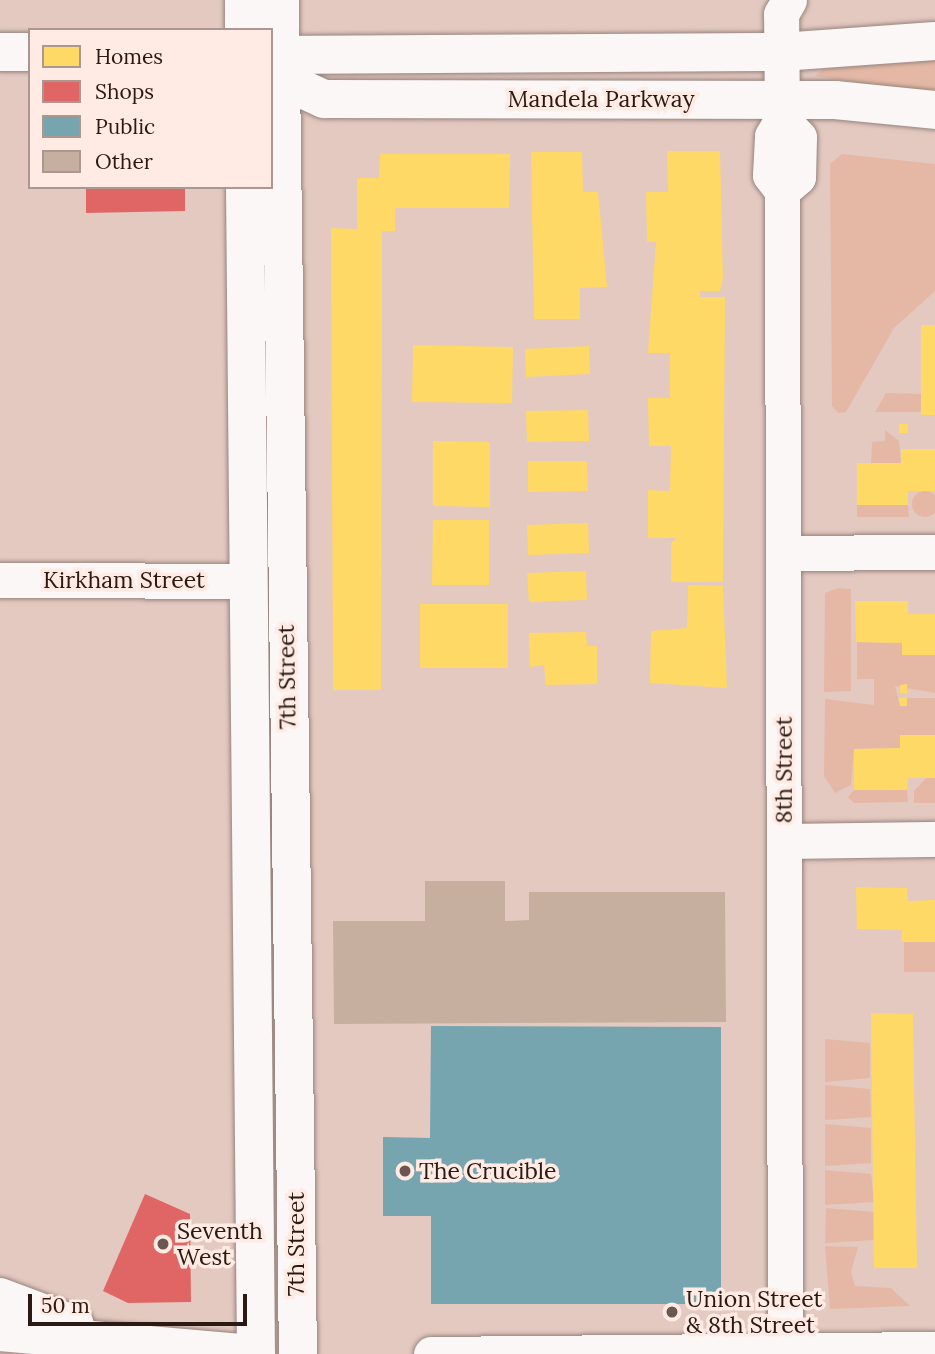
<!DOCTYPE html>
<html>
<head>
<meta charset="utf-8">
<style>
  body { margin:0 }
  #map { position:relative; width:935px; height:1354px; overflow:hidden; background:#e3c9c0; font-family:Lora,serif }
  div>[style] { position:absolute }
  [style*='--x'] { left:calc(var(--x)*1px); top:calc(var(--y)*1px); width:calc(var(--w)*1px); rotate:calc(var(--a)*1deg) }
  .green>* { inset:0; background:#e5b8a6 }
  .round { border-radius:50% }
  .homes>* { inset:0; background:#ffd966 }
  .shops>* { inset:0; background:#e06666 }
  .public>* { inset:0; background:#76a5af }
  .building>* { inset:0; background:#c6af9f }
  .roads { filter:drop-shadow(0 0 2px #97847d) drop-shadow(0 0 2px #97847d) }
  .minor>* { height:35px; margin:-17.5px; padding:0 17.5px; transform-origin:17.5px; border-radius:17.5px; background:#fbf7f6 }
  .tertiary>* { height:38px; margin:-19px; padding:0 19px; transform-origin:19px; border-radius:19px; background:#fbf7f6 }
  .secondary>* { height:38px; margin:-19px; padding:0 19px; transform-origin:19px; border-radius:19px; background:#fbf7f6 }
  .dots>* { width:19px; height:19px; translate:-50% -50%; box-sizing:border-box; border:4px solid #ffebe4; border-radius:50% }
  span { translate:-50% -50%; white-space:nowrap; text-align:center; line-height:1.15; -webkit-text-stroke:7px #ffebe4; paint-order:stroke }
  .street-label { font-size:23px; color:#2b1a13 }
  .poi-label { font-size:23px; color:#2b1a13 }
  .left { translate:0 -50%; text-align:left }
  .legend { position:absolute; left:28px; top:28px; width:245px; height:161px; box-sizing:border-box; background:#ffebe4; border:2px solid #aa9790; margin:0; padding:9px 12px; list-style:none; font-size:21px; color:#2b1a13 }
  .legend li { display:flex; align-items:center; gap:14px; height:35px }
  .legend b { width:35px; border:2px solid #aa9790 }
  .scale { position:absolute; left:28px; top:1294px; width:219px; height:32px; box-sizing:border-box; border:4px solid #2b1a13; border-top:0; padding-left:9px; font-size:21px; line-height:24px; white-space:nowrap; color:#2b1a13; -webkit-text-stroke:5px #ffebe4; paint-order:stroke }
</style>
</head>
<body>
<div id="map">
  <div class="green">
    <i style="clip-path:polygon(935px 58px,935px 95px,815px 76px,823px 69px)"></i>
    <i style="clip-path:polygon(842px 154px,935px 164px,935px 291px,894px 328px,846px 412px,838px 413px,832px 406px,830px 164px)"></i>
    <i style="clip-path:polygon(886px 393px,921px 394px,921px 412px,875px 412px)"></i>
    <i style="clip-path:polygon(885px 430px,899px 441px,901px 463px,871px 463px,872px 442px,885px 441px)"></i>
    <i class="round" style="left:912px;top:491px;width:26px;height:26px"></i>
    <i style="clip-path:polygon(857px 505px,908px 505px,909px 517px,857px 517px)"></i>
    <i style="clip-path:polygon(838px 588px,851px 589px,851px 691px,824px 692px,825px 593px)"></i>
    <i style="clip-path:polygon(857px 642px,902px 643px,902px 655px,935px 655px,935px 693px,895px 686px,900px 706px,907px 705px,907px 698px,935px 698px,935px 735px,900px 748px,854px 749px,851px 785px,835px 793px,824px 776px,825px 699px,874px 705px,874px 679px,857px 679px)"></i>
    <i style="clip-path:polygon(926px 778px,935px 778px,935px 803px,914px 803px,914px 791px)"></i>
    <i style="clip-path:polygon(854px 790px,907px 790px,908px 802px,854px 803px,848px 797px)"></i>
    <i style="clip-path:polygon(904px 942px,935px 942px,935px 972px,904px 972px)"></i>
    <i style="clip-path:polygon(825px 1039px,870px 1043px,870px 1078px,825px 1082px)"></i>
    <i style="clip-path:polygon(825px 1085px,870px 1089px,871px 1117px,825px 1120px)"></i>
    <i style="clip-path:polygon(825px 1124px,871px 1128px,871px 1163px,825px 1166px)"></i>
    <i style="clip-path:polygon(825px 1170px,871px 1174px,874px 1202px,825px 1205px)"></i>
    <i style="clip-path:polygon(826px 1208px,874px 1212px,874px 1240px,825px 1243px)"></i>
    <i style="clip-path:polygon(825px 1246px,858px 1247px,851px 1272px,855px 1286px,891px 1288px,910px 1306px,830px 1309px)"></i>
  </div>
  <div class="homes">
    <i style="clip-path:polygon(667px 151px,720px 151px,723px 278px,720px 291px,700px 291px,700px 297px,725px 297px,723px 582px,671px 582px,671px 543px,677px 538px,648px 538px,648px 490px,670px 491px,671px 446px,649px 446px,648px 398px,670px 398px,670px 353px,648px 353px,656px 242px,647px 242px,646px 192px,668px 192px)"></i>
    <i style="clip-path:polygon(531px 152px,582px 152px,583px 192px,598px 192px,607px 287px,580px 288px,580px 319px,534px 319px)"></i>
    <i style="clip-path:polygon(380px 154px,510px 154px,509px 208px,395px 208px,395px 231px,382px 231px,381px 690px,333px 690px,331px 228px,357px 229px,357px 178px,379px 178px)"></i>
    <i style="clip-path:polygon(921px 325px,935px 325px,935px 415px,921px 415px)"></i>
    <i style="clip-path:polygon(413px 345px,513px 347px,512px 403px,412px 402px)"></i>
    <i style="clip-path:polygon(589px 346px,590px 374px,526px 377px,525px 349px)"></i>
    <i style="clip-path:polygon(588px 410px,589px 441px,527px 442px,526px 411px)"></i>
    <i style="clip-path:polygon(899px 424px,908px 424px,908px 433px,899px 433px)"></i>
    <i style="clip-path:polygon(433px 441px,490px 442px,490px 507px,433px 506px)"></i>
    <i style="clip-path:polygon(901px 449px,935px 449px,935px 491px,908px 491px,908px 505px,857px 505px,857px 463px,901px 463px)"></i>
    <i style="clip-path:polygon(528px 461px,587px 461px,588px 491px,528px 492px)"></i>
    <i style="clip-path:polygon(433px 520px,489px 520px,489px 585px,432px 585px)"></i>
    <i style="clip-path:polygon(588px 523px,589px 553px,528px 555px,527px 525px)"></i>
    <i style="clip-path:polygon(586px 571px,587px 600px,529px 602px,527px 573px)"></i>
    <i style="clip-path:polygon(688px 585px,723px 586px,727px 688px,650px 683px,651px 631px,687px 628px)"></i>
    <i style="clip-path:polygon(855px 601px,908px 601px,908px 614px,935px 614px,935px 655px,902px 655px,902px 643px,856px 642px)"></i>
    <i style="clip-path:polygon(420px 604px,508px 604px,508px 668px,420px 668px)"></i>
    <i style="clip-path:polygon(586px 632px,587px 646px,597px 646px,597px 684px,546px 685px,544px 665px,530px 667px,529px 633px)"></i>
    <i style="clip-path:polygon(907px 684px,907px 693px,900px 693px,900px 685px)"></i>
    <i style="clip-path:polygon(899px 698px,907px 698px,907px 706px,900px 706px)"></i>
    <i style="clip-path:polygon(900px 735px,935px 735px,935px 778px,908px 778px,907px 790px,854px 790px,854px 749px,900px 748px)"></i>
    <i style="clip-path:polygon(856px 887px,907px 888px,908px 901px,935px 900px,935px 942px,901px 942px,902px 930px,857px 929px)"></i>
    <i style="clip-path:polygon(871px 1013px,913px 1014px,917px 1268px,874px 1268px)"></i>
  </div>
  <div class="shops">
    <i style="clip-path:polygon(86px 187px,185px 187px,185px 211px,86px 213px)"></i>
    <i style="clip-path:polygon(145px 1194px,190px 1214px,191px 1302px,128px 1303px,103px 1291px)"></i>
  </div>
  <div class="public">
    <i style="clip-path:polygon(431px 1026px,721px 1027px,721px 1304px,431px 1304px,431px 1216px,383px 1216px,383px 1137px,430px 1138px)"></i>
  </div>
  <div class="building">
    <i style="clip-path:polygon(425px 881px,505px 881px,505px 921px,529px 920px,529px 892px,725px 892px,726px 1022px,334px 1024px,333px 921px,425px 921px)"></i>
  </div>
  <div class="roads">
    <div class="minor">
      <i style="--x:782;--y:119;--w:25;--a:47"></i>
      <i style="--x:799;--y:137;--w:40;--a:91.4"></i>
      <i style="--x:798;--y:177;--w:21;--a:139"></i>
      <i style="--x:784;--y:553;--w:151;--a:-0.4"></i>
      <i style="--x:0;--y:580;--w:248;--a:0.2"></i>
      <i style="--x:785;--y:841;--w:150;--a:-0.8"></i>
      <i style="--x:431;--y:1354;--w:504;--a:-0.57"></i>
      <i style="--x:785;--y:1354;--w:1163;--a:-90.15"></i>
      <i style="--x:782;--y:191;--w:20;--a:-127"></i>
      <i style="--x:770;--y:175;--w:39;--a:-87"></i>
      <i style="--x:772;--y:136;--w:20;--a:-60"></i>
      <i style="--x:782;--y:119;--w:105;--a:-90.5"></i>
      <i style="--x:781;--y:14;--w:16;--a:-60"></i>
    </div>
    <div class="tertiary">
      <i style="--x:0;--y:52;--w:30;--a:0"></i>
    </div>
    <div class="secondary">
      <i style="--x:280;--y:0;--w:1354;--a:89.24"></i>
      <i style="--x:244;--y:30;--w:30;--a:-90"></i>
      <i style="--x:271;--y:55;--w:510;--a:-0.34"></i>
      <i style="--x:781;--y:52;--w:154;--a:-4.1"></i>
      <i style="--x:271;--y:75;--w:58;--a:24.4"></i>
      <i style="--x:324;--y:99;--w:511;--a:0.11"></i>
      <i style="--x:835;--y:100;--w:100;--a:5.7"></i>
      <i style="--x:245;--y:187;--w:1167;--a:89.46"></i>
      <i style="--x:0;--y:1297;--w:80;--a:20.5"></i>
      <i style="--x:0;--y:1332;--w:253;--a:5"></i>
    </div>
  </div>
  <div class="dots">
    <i style="left:405px;top:1171px;background:#6b5750"></i>
    <i style="left:163px;top:1244px;background:#6b5750"></i>
    <i style="left:672px;top:1312px;background:#6b5750"></i>
  </div>
  <div class="street-label">
    <span style="left:601px;top:99px">Mandela Parkway</span>
    <span style="left:124px;top:580px">Kirkham Street</span>
    <span style="left:287px;top:677px;rotate:-91deg">7th Street</span>
    <span style="left:784px;top:770px;rotate:-90deg">8th Street</span>
    <span style="left:296px;top:1244px;rotate:-90deg">7th Street</span>
  </div>
  <div class="poi-label">
    <span class="left" style="left:419px;top:1171px">The Crucible</span>
    <span class="left" style="left:177px;top:1244px">Seventh<br>West</span>
    <span class="left" style="left:686px;top:1312px">Union Street<br>&amp; 8th Street</span>
  </div>
  <ul class="legend">
  <li><b style="height:19px;background:#ffd966"></b>Homes</li>
  <li><b style="height:19px;background:#e06666"></b>Shops</li>
  <li><b style="height:19px;background:#76a5af"></b>Public</li>
  <li><b style="height:19px;background:#c6af9f"></b>Other</li>
  </ul>
  <div class="scale">50 m</div>
</div>
</body>
</html>
